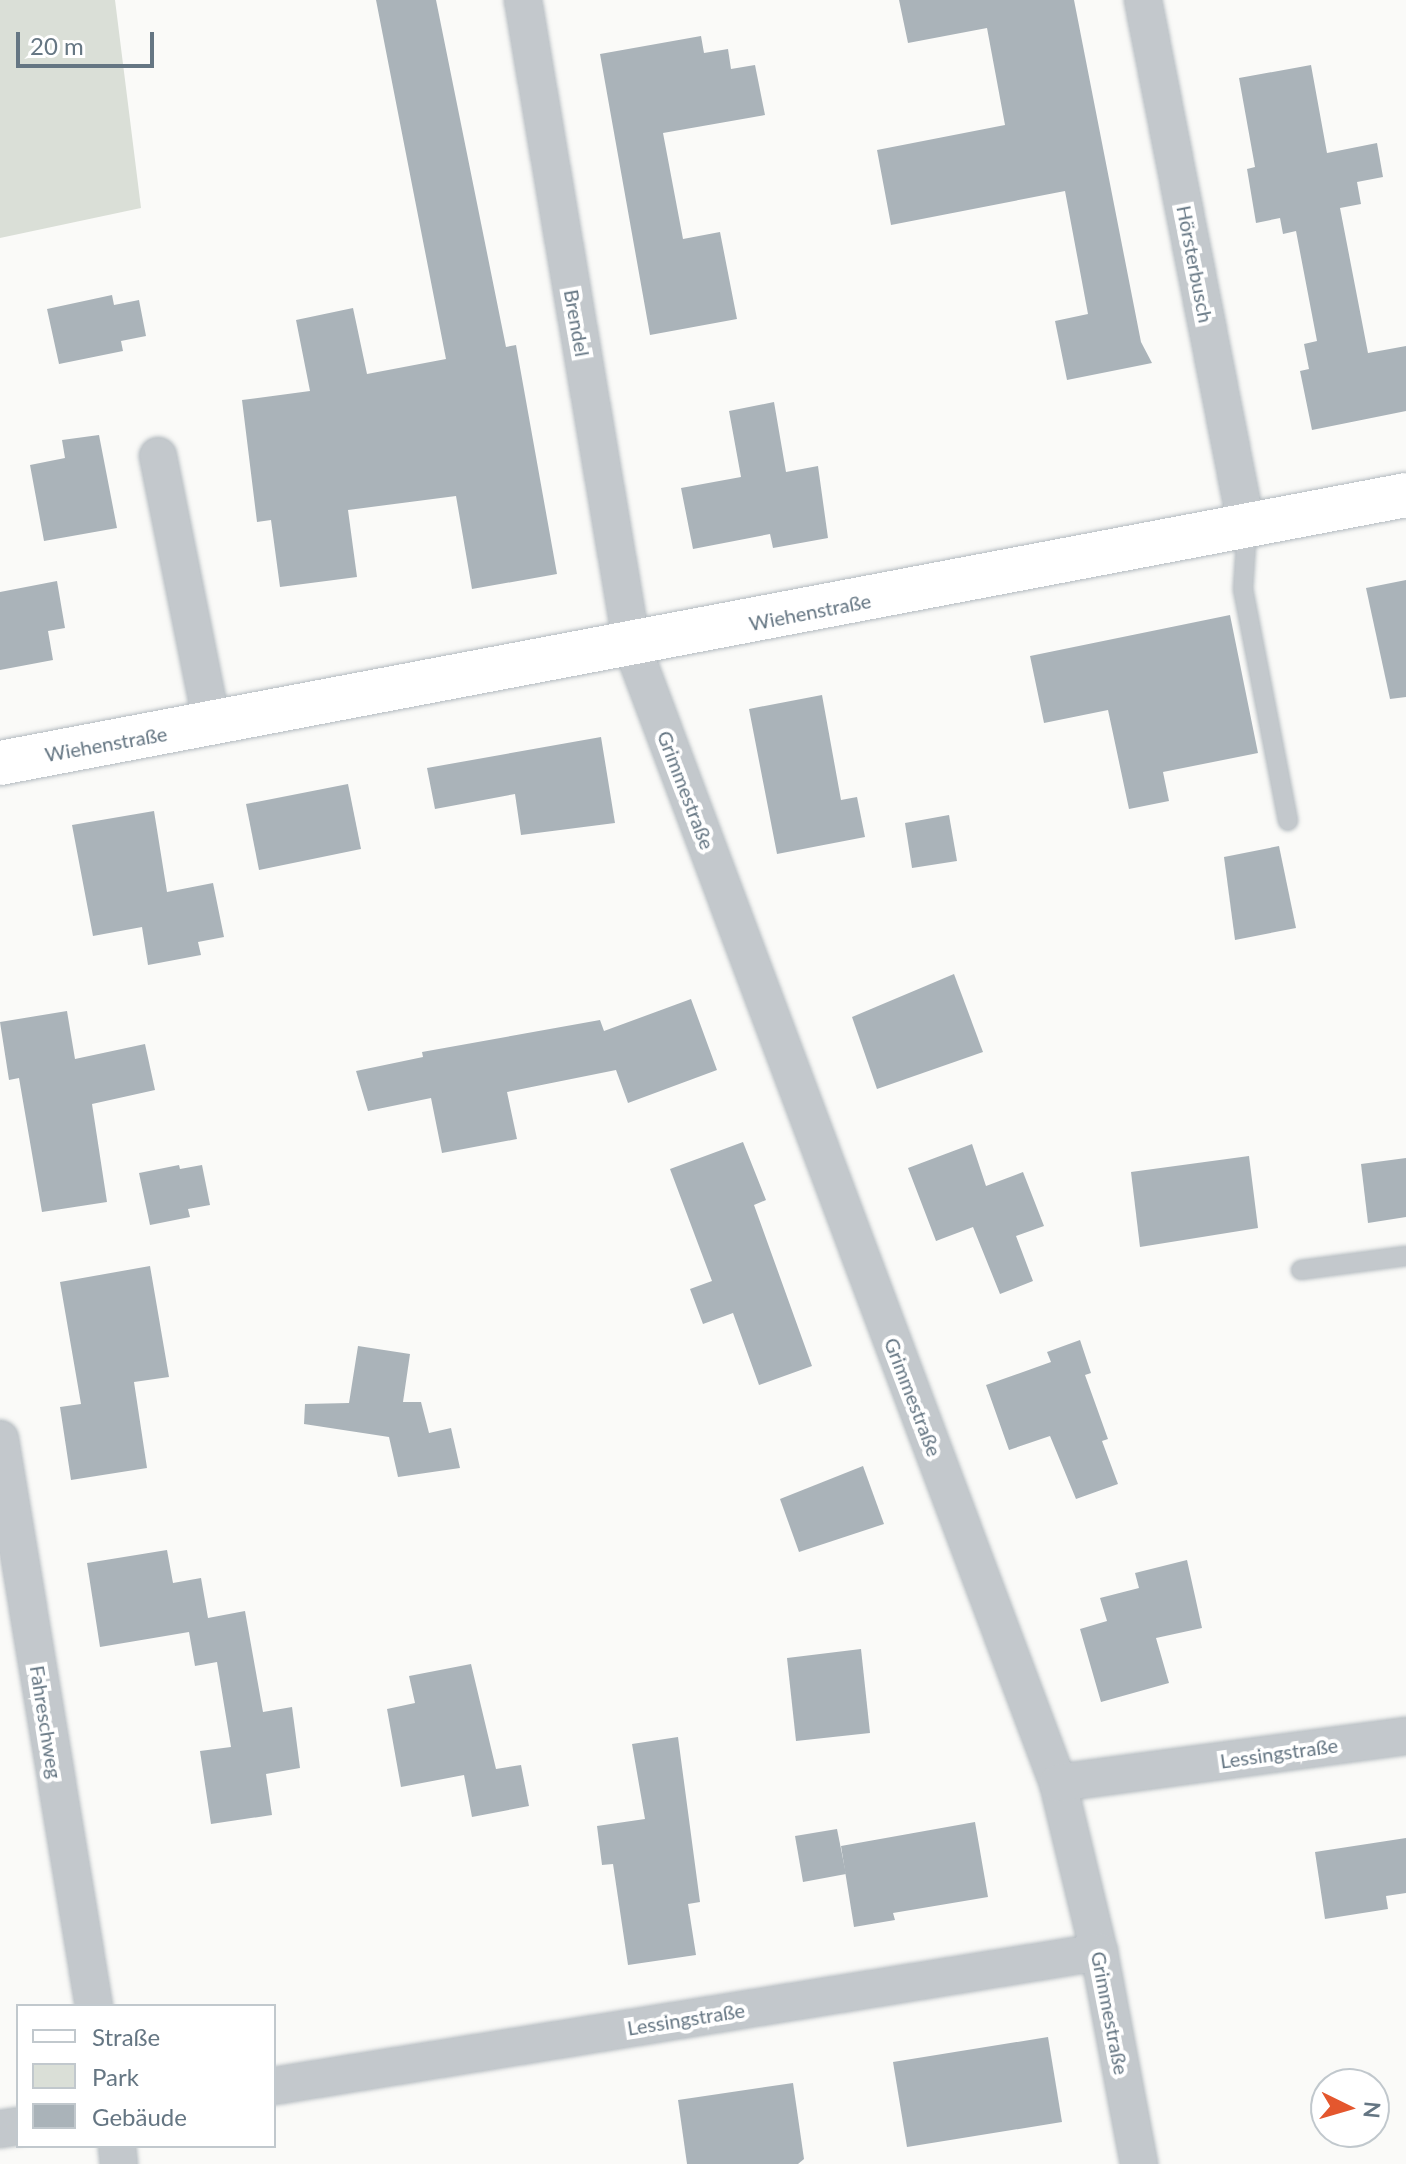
<!DOCTYPE html>
<html>
<head>
<meta charset="utf-8">
<style>
  body { margin:0 }
  #map { position:relative; width:1406px; height:2164px; overflow:hidden; background:#fafaf8; font-family:Lato,sans-serif }
  div>[style] { position:absolute }
  [style*='--x'] { left:calc(var(--x)*1px); top:calc(var(--y)*1px); width:calc(var(--w)*1px); rotate:calc(var(--a)*1deg) }
  .green>* { inset:0; background:#dadfd7 }
  .building>* { inset:0; background:#aab3b9 }
  .roads { filter:drop-shadow(0 0 2px #b3babf) drop-shadow(0 0 2px #b3babf) }
  .lane>* { height:18px; margin:-9px; padding:0 9px; transform-origin:9px; border-radius:9px; background:#c3c8cc }
  .street>* { height:36px; margin:-18px; padding:0 18px; transform-origin:18px; border-radius:18px; background:#c3c8cc }
  .secondary>* { height:44px; margin:-22px; padding:0 22px; transform-origin:22px; border-radius:22px; background:#fff }
  span { translate:-50% -50%; white-space:nowrap; text-align:center; line-height:1.15; -webkit-text-stroke:8px #fff; paint-order:stroke }
  .street-label { font-size:20px; color:#657683 }
  .legend { position:absolute; left:16px; top:2004px; width:260px; height:144px; box-sizing:border-box; background:#fff; border:2px solid #c1c8cd; margin:0; padding:10px 14px; list-style:none; font-size:24px; color:#657683 }
  .legend li { display:flex; align-items:center; gap:16px; height:40px }
  .legend b { width:40px; border:2px solid #c1c8cd }
  .north { position:absolute; left:1310px; top:2068px; width:80px; height:80px; box-sizing:border-box; background:#fff; border:2px solid #c1c8cd; border-radius:50%; rotate:95deg; font-size:22px; font-weight:700; line-height:32px; text-align:center; color:#657683 }
  .north::after { content:''; display:block; margin:auto; width:28px; height:36px; background:#e4572e; clip-path:polygon(50% 0,100% 100%,50% 72%,0 100%) }
  .scale { position:absolute; left:16px; top:32px; width:138px; height:36px; box-sizing:border-box; border:4px solid #657683; border-top:0; padding-left:10px; font-size:24px; line-height:28px; white-space:nowrap; color:#657683; -webkit-text-stroke:6px #fff; paint-order:stroke }
</style>
</head>
<body>
<div id="map">
  <div class="green">
    <i style="clip-path:polygon(0 0,115px 0,141px 208px,0 238px)"></i>
  </div>
  <div class="building">
    <i style="clip-path:polygon(376px 0,436px 0,506px 347px,516px 345px,557px 574px,472px 589px,456px 496px,348px 510px,357px 577px,280px 587px,271px 520px,257px 522px,242px 400px,310px 391px,296px 320px,353px 308px,367px 374px,446px 359px)"></i>
    <i style="clip-path:polygon(899px 0,1074px 0,1141px 342px,1152px 363px,1067px 380px,1055px 321px,1088px 314px,1065px 191px,891px 225px,877px 150px,1005px 125px,987px 28px,908px 43px)"></i>
    <i style="clip-path:polygon(701px 36px,704px 53px,728px 49px,731px 69px,755px 65px,765px 115px,663px 133px,683px 239px,720px 232px,737px 319px,650px 335px,600px 54px)"></i>
    <i style="clip-path:polygon(1311px 65px,1327px 153px,1377px 143px,1383px 177px,1357px 182px,1361px 204px,1340px 208px,1368px 353px,1406px 346px,1406px 411px,1312px 430px,1300px 371px,1309px 369px,1304px 344px,1317px 341px,1296px 231px,1283px 234px,1280px 218px,1256px 223px,1247px 169px,1255px 167px,1239px 78px)"></i>
    <i style="clip-path:polygon(112px 295px,114px 305px,139px 300px,146px 336px,121px 341px,123px 351px,59px 364px,47px 309px)"></i>
    <i style="clip-path:polygon(774px 402px,786px 472px,818px 466px,828px 538px,773px 548px,770px 534px,693px 549px,681px 488px,741px 477px,729px 411px)"></i>
    <i style="clip-path:polygon(99px 435px,117px 528px,44px 541px,30px 465px,65px 458px,62px 440px)"></i>
    <i style="clip-path:polygon(1406px 580px,1406px 697px,1390px 699px,1366px 588px)"></i>
    <i style="clip-path:polygon(57px 581px,65px 628px,48px 631px,53px 660px,0 670px,0 592px)"></i>
    <i style="clip-path:polygon(1230px 615px,1258px 753px,1163px 772px,1169px 801px,1129px 809px,1108px 710px,1044px 723px,1030px 656px)"></i>
    <i style="clip-path:polygon(822px 695px,841px 800px,857px 797px,865px 837px,777px 854px,749px 709px)"></i>
    <i style="clip-path:polygon(601px 737px,615px 823px,521px 835px,515px 794px,435px 809px,427px 768px)"></i>
    <i style="clip-path:polygon(348px 784px,361px 849px,259px 870px,246px 804px)"></i>
    <i style="clip-path:polygon(154px 811px,167px 892px,213px 883px,224px 937px,198px 942px,201px 955px,148px 965px,142px 927px,93px 936px,72px 825px)"></i>
    <i style="clip-path:polygon(949px 815px,957px 861px,912px 868px,905px 823px)"></i>
    <i style="clip-path:polygon(1279px 846px,1296px 928px,1235px 940px,1224px 857px)"></i>
    <i style="clip-path:polygon(954px 974px,983px 1052px,877px 1089px,852px 1017px)"></i>
    <i style="clip-path:polygon(691px 999px,717px 1070px,628px 1103px,616px 1070px,507px 1092px,517px 1139px,442px 1153px,431px 1098px,368px 1111px,356px 1071px,423px 1057px,422px 1052px,600px 1020px,604px 1031px)"></i>
    <i style="clip-path:polygon(67px 1011px,75px 1059px,145px 1044px,155px 1090px,92px 1104px,107px 1202px,42px 1212px,19px 1078px,9px 1080px,0 1022px)"></i>
    <i style="clip-path:polygon(743px 1142px,766px 1200px,754px 1205px,812px 1366px,759px 1385px,733px 1313px,703px 1324px,690px 1289px,712px 1281px,670px 1169px)"></i>
    <i style="clip-path:polygon(972px 1144px,986px 1186px,1023px 1172px,1044px 1226px,1016px 1236px,1033px 1281px,1000px 1294px,973px 1227px,936px 1241px,908px 1168px)"></i>
    <i style="clip-path:polygon(1249px 1156px,1258px 1228px,1140px 1247px,1131px 1172px)"></i>
    <i style="clip-path:polygon(1406px 1158px,1406px 1217px,1368px 1223px,1361px 1164px)"></i>
    <i style="clip-path:polygon(179px 1165px,180px 1169px,202px 1165px,210px 1205px,188px 1209px,190px 1217px,150px 1225px,139px 1173px)"></i>
    <i style="clip-path:polygon(150px 1266px,169px 1377px,134px 1382px,147px 1468px,71px 1480px,60px 1407px,81px 1404px,60px 1282px)"></i>
    <i style="clip-path:polygon(1080px 1340px,1091px 1373px,1085px 1375px,1108px 1439px,1102px 1441px,1118px 1484px,1076px 1499px,1050px 1436px,1009px 1450px,986px 1385px,1051px 1362px,1047px 1352px)"></i>
    <i style="clip-path:polygon(358px 1346px,410px 1354px,403px 1402px,421px 1402px,429px 1433px,451px 1428px,460px 1468px,398px 1477px,389px 1437px,304px 1424px,305px 1404px,349px 1403px)"></i>
    <i style="clip-path:polygon(863px 1466px,884px 1524px,799px 1552px,780px 1499px)"></i>
    <i style="clip-path:polygon(167px 1550px,173px 1583px,201px 1578px,208px 1618px,245px 1611px,263px 1712px,292px 1707px,300px 1768px,266px 1774px,272px 1815px,211px 1824px,200px 1751px,231px 1747px,217px 1662px,195px 1666px,189px 1632px,100px 1647px,87px 1563px)"></i>
    <i style="clip-path:polygon(1187px 1560px,1202px 1628px,1156px 1638px,1169px 1683px,1101px 1702px,1080px 1629px,1107px 1621px,1100px 1598px,1139px 1588px,1135px 1573px)"></i>
    <i style="clip-path:polygon(861px 1649px,870px 1733px,796px 1741px,787px 1658px)"></i>
    <i style="clip-path:polygon(471px 1664px,496px 1769px,521px 1765px,529px 1806px,472px 1817px,464px 1775px,401px 1787px,387px 1709px,415px 1703px,409px 1676px)"></i>
    <i style="clip-path:polygon(678px 1737px,700px 1902px,688px 1904px,696px 1955px,628px 1965px,613px 1864px,602px 1865px,597px 1826px,645px 1819px,632px 1744px)"></i>
    <i style="clip-path:polygon(975px 1822px,988px 1897px,893px 1913px,895px 1920px,854px 1927px,841px 1846px)"></i>
    <i style="clip-path:polygon(837px 1829px,846px 1874px,803px 1882px,795px 1836px)"></i>
    <i style="clip-path:polygon(1406px 1838px,1406px 1893px,1386px 1896px,1388px 1909px,1325px 1919px,1315px 1852px)"></i>
    <i style="clip-path:polygon(1048px 2037px,1062px 2122px,907px 2147px,893px 2062px)"></i>
    <i style="clip-path:polygon(793px 2083px,804px 2159px,798px 2164px,687px 2164px,678px 2100px)"></i>
  </div>
  <div class="roads">
    <div class="lane">
      <i style="--x:1247;--y:529;--w:60;--a:93.8"></i>
      <i style="--x:1243;--y:589;--w:236;--a:79"></i>
      <i style="--x:1301;--y:1270;--w:106;--a:-7.6"></i>
    </div>
    <div class="street">
      <i style="--x:523;--y:0;--w:655;--a:80.42"></i>
      <i style="--x:632;--y:646;--w:1214;--a:69.46"></i>
      <i style="--x:1058;--y:1783;--w:174;--a:76.4"></i>
      <i style="--x:1099;--y:1952;--w:216;--a:79.3"></i>
      <i style="--x:1143;--y:0;--w:539;--a:78.88"></i>
      <i style="--x:158;--y:456;--w:274;--a:78.6"></i>
      <i style="--x:0;--y:1439;--w:575;--a:80.59"></i>
      <i style="--x:1058;--y:1783;--w:351;--a:-7.7"></i>
      <i style="--x:274;--y:2086;--w:836;--a:-9.23"></i>
      <i style="--x:0;--y:2129;--w:18;--a:-9"></i>
      <i style="--x:117;--y:2146;--w:18;--a:84"></i>
    </div>
    <div class="secondary">
      <i style="--x:0;--y:763;--w:1431;--a:-10.79"></i>
    </div>
  </div>
  <div class="street-label">
    <span style="left:1195px;top:264px;rotate:79deg">Hörsterbusch</span>
    <span style="left:577px;top:323px;rotate:80deg">Brendel</span>
    <span style="left:810px;top:612px;rotate:-11deg">Wiehenstraße</span>
    <span style="left:106px;top:744px;rotate:-10deg">Wiehenstraße</span>
    <span style="left:686px;top:790px;rotate:69deg">Grimmestraße</span>
    <span style="left:913px;top:1397px;rotate:69deg">Grimmestraße</span>
    <span style="left:46px;top:1722px;rotate:81deg">Fahreschweg</span>
    <span style="left:1279px;top:1753px;rotate:-8deg">Lessingstraße</span>
    <span style="left:1110px;top:2013px;rotate:79deg">Grimmestraße</span>
    <span style="left:686px;top:2019px;rotate:-9deg">Lessingstraße</span>
  </div>
  <ul class="legend">
  <li><b style="height:10px;background:#fff"></b>Straße</li>
  <li><b style="height:22px;background:#dadfd7"></b>Park</li>
  <li><b style="height:22px;background:#aab3b9"></b>Gebäude</li>
  </ul>
  <div class="north">N</div>
  <div class="scale">20 m</div>
</div>
</body>
</html>
